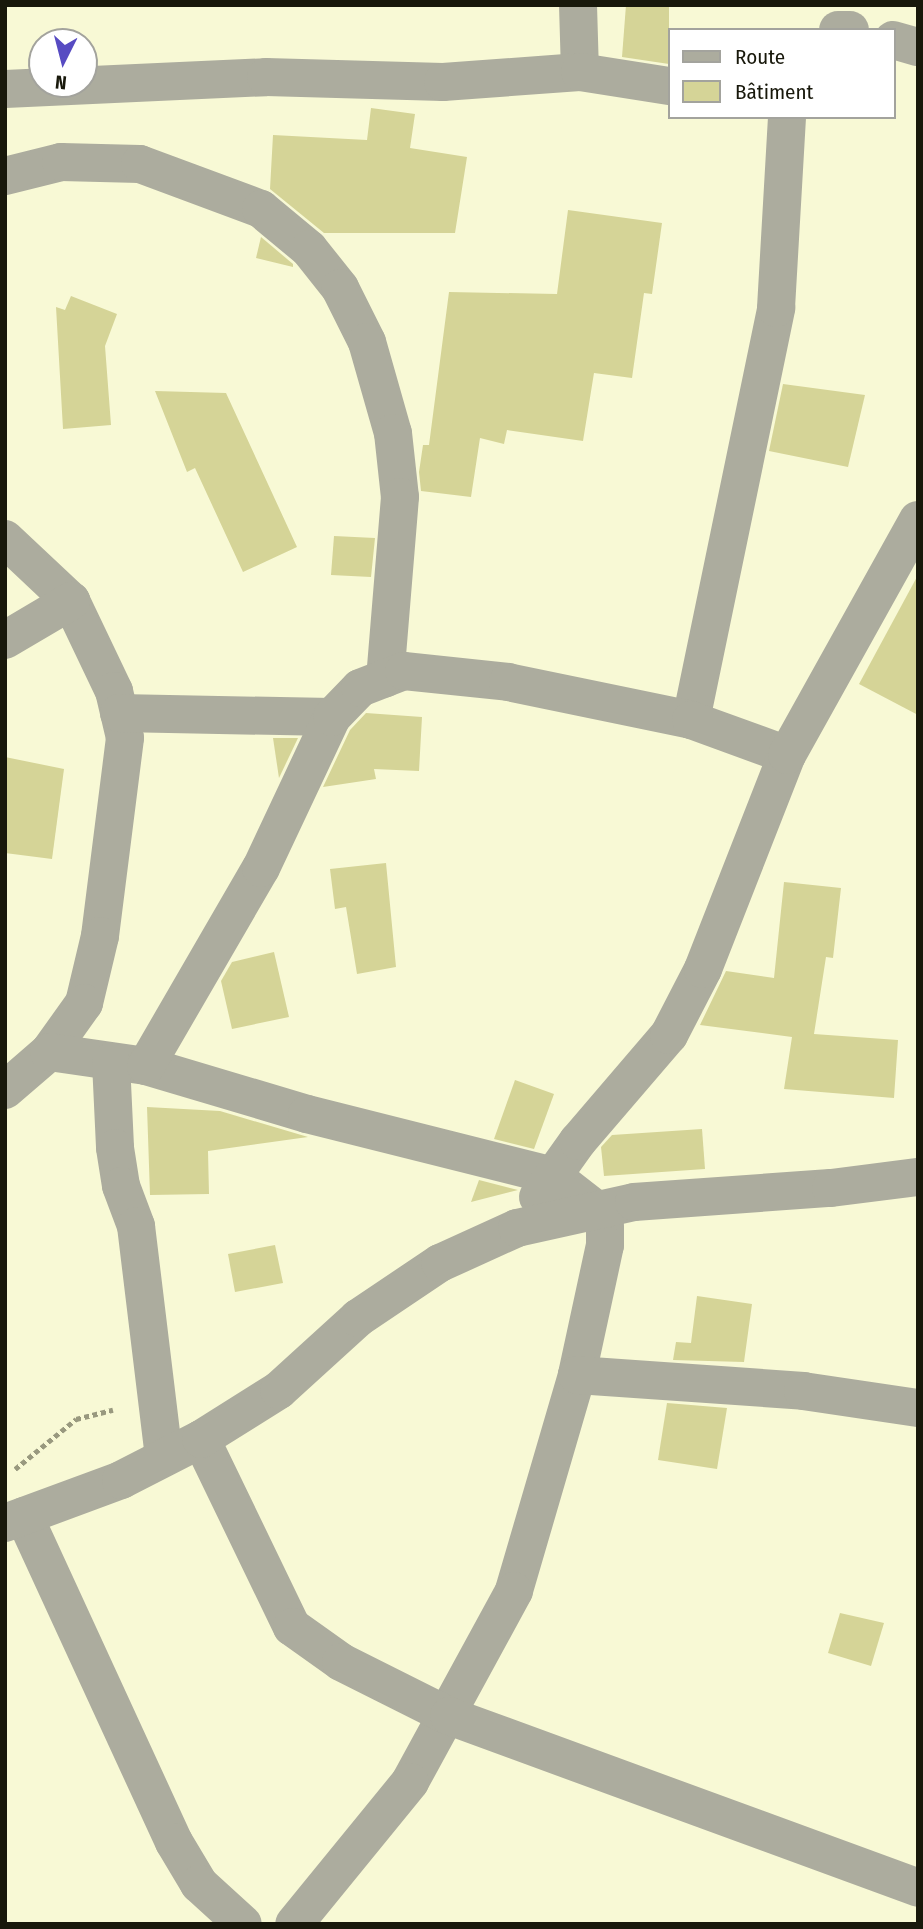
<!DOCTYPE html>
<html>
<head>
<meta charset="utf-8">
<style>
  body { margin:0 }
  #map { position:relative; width:923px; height:1929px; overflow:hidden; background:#f8f9d5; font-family:"Fira Sans Condensed",sans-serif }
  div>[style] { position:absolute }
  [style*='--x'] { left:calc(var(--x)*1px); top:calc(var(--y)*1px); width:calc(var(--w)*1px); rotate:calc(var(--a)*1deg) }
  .building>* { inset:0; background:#d5d497 }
  .path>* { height:4.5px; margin-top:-2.25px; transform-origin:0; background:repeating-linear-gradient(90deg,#99997f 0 5px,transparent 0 8.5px) }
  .minor>* { height:38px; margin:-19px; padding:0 19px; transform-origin:19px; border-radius:19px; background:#acac9e }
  span { translate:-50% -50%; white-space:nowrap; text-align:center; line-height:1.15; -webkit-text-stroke:7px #fff; paint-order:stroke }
  .frame { position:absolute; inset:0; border:7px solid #18180b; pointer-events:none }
  .legend { position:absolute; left:668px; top:28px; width:228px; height:91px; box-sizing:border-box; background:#fff; border:2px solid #a3a39d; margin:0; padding:9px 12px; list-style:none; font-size:21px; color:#18180b }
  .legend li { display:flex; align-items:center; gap:14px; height:35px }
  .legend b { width:35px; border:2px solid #a3a39d }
  .north { position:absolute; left:28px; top:28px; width:70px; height:70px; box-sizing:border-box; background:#fff; border:2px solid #a3a39d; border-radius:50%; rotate:186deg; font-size:19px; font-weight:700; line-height:28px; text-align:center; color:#18180b }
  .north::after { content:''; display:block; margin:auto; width:24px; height:32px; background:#574bc2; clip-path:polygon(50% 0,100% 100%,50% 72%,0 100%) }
</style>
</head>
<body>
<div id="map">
  <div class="building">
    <i style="clip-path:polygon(626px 5px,669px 5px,669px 64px,622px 57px)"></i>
    <i style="clip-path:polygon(371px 108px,415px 114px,410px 148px,467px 157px,455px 233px,324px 233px,270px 189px,273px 135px,367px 140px)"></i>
    <i style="clip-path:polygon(568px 210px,662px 223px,652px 294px,644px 293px,632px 378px,594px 373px,583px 441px,507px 430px,504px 444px,480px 438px,471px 497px,421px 491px,419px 472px,423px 445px,429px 445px,449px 292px,557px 294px)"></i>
    <i style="clip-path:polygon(261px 237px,293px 264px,293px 267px,256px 258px)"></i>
    <i style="clip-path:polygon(71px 296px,117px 314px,105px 346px,111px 425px,63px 429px,56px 307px,65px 310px)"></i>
    <i style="clip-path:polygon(783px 384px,865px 395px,848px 467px,769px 451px)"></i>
    <i style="clip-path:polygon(155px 391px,226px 393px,297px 547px,243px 572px,195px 468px,187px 472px)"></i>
    <i style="clip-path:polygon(334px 536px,375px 538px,371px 577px,331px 575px)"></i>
    <i style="clip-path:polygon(918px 575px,918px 715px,859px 684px)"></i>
    <i style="clip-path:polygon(366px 713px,422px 717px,419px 771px,374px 769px,376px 779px,323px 787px,350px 730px)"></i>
    <i style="clip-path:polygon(273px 738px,298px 738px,279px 778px)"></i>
    <i style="clip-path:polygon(5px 757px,64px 769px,52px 859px,5px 853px)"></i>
    <i style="clip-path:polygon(386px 863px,396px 967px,357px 974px,346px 907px,335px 909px,330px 869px)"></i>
    <i style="clip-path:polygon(784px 882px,841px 888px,833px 958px,826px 957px,814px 1034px,898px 1040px,894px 1098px,784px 1089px,792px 1037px,700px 1025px,726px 971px,774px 978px)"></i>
    <i style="clip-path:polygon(274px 952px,289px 1017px,232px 1029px,221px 981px,232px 962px)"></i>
    <i style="clip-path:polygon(515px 1080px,554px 1094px,534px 1149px,494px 1139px)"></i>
    <i style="clip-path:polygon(147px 1107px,220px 1111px,308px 1137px,208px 1151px,209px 1194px,150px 1195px)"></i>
    <i style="clip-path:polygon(702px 1129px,705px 1169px,604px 1176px,601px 1147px,612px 1135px)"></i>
    <i style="clip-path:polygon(479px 1180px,518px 1190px,471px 1202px)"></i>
    <i style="clip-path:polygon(275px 1245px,283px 1283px,235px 1292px,228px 1254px)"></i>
    <i style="clip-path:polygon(697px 1296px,752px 1304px,744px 1362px,673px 1360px,676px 1342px,691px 1343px)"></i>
    <i style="clip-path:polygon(667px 1403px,727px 1408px,717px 1469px,658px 1460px)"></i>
    <i style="clip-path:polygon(840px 1613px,884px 1623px,871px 1666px,828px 1653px)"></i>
  </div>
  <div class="path">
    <i style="--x:15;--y:1469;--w:79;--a:-39.3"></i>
    <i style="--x:76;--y:1419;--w:38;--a:-14"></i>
  </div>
  <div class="minor">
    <i style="--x:578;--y:5;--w:67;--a:88.3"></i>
    <i style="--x:838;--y:30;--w:12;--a:0"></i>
    <i style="--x:893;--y:40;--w:26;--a:16"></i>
    <i style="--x:5;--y:89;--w:261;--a:-2.6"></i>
    <i style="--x:266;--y:77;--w:177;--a:1.6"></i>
    <i style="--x:443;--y:82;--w:137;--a:-4.2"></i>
    <i style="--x:580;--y:72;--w:90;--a:8.9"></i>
    <i style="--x:5;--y:176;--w:58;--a:-14"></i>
    <i style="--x:61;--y:162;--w:79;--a:1.5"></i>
    <i style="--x:140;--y:164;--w:129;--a:20.4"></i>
    <i style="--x:261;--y:209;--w:62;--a:39.8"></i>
    <i style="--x:309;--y:249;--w:50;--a:51.5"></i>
    <i style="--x:340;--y:288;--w:60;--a:63.4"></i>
    <i style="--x:367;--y:342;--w:95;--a:74.1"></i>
    <i style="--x:393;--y:433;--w:64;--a:83.8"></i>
    <i style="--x:400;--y:497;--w:182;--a:94.7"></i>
    <i style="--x:5;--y:539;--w:91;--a:43.2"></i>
    <i style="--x:71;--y:601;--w:100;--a:64.5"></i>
    <i style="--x:114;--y:691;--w:48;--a:76.8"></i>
    <i style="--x:125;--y:738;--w:200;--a:97.2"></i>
    <i style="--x:100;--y:936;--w:69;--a:103.4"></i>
    <i style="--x:84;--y:1003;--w:60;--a:125.5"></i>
    <i style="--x:49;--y:1052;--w:58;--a:139.2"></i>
    <i style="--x:5;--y:640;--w:77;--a:-30.6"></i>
    <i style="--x:119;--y:713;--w:213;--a:1.1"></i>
    <i style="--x:691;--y:720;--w:421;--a:-78.3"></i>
    <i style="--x:776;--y:308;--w:191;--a:-86.7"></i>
    <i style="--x:49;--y:1052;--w:98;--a:8.2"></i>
    <i style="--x:146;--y:1066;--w:168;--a:16.6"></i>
    <i style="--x:307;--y:1114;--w:254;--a:14.1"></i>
    <i style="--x:553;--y:1176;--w:57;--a:37.9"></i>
    <i style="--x:598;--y:1211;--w:17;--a:66"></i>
    <i style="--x:605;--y:1227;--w:18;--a:90"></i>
    <i style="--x:605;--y:1245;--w:133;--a:102.2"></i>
    <i style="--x:577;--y:1375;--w:225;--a:106.3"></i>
    <i style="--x:514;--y:1591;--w:217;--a:118.6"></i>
    <i style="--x:410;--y:1782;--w:183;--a:129.2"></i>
    <i style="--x:111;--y:1062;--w:86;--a:87.3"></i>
    <i style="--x:115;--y:1148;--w:38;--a:81"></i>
    <i style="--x:121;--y:1186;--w:43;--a:69.4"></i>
    <i style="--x:136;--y:1226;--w:233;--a:83.1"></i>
    <i style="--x:146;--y:1066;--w:229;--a:-59.9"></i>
    <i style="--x:261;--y:868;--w:167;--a:-64.8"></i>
    <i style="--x:332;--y:717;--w:40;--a:-46"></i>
    <i style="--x:360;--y:688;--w:47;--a:-21.1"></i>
    <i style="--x:404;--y:671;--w:105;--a:6"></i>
    <i style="--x:508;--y:682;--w:187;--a:11.7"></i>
    <i style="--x:691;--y:720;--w:102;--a:20"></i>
    <i style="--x:538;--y:1197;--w:69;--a:-54.5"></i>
    <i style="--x:578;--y:1141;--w:140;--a:-49.4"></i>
    <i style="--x:669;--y:1035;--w:74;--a:-62.7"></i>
    <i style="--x:703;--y:969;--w:230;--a:-68.6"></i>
    <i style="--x:787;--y:755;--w:269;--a:-60.9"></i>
    <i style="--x:577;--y:1375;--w:227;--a:4"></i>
    <i style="--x:803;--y:1391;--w:116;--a:8.4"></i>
    <i style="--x:201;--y:1439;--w:209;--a:64.2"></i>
    <i style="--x:292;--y:1627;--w:60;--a:35.5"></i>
    <i style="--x:341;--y:1662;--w:121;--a:26.6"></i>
    <i style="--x:449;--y:1716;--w:500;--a:20.1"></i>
    <i style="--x:24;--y:1516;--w:359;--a:65.3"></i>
    <i style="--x:174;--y:1842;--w:49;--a:59.2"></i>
    <i style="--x:199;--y:1884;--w:59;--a:42.3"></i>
    <i style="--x:5;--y:1523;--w:124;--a:-20.3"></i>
    <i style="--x:121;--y:1480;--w:90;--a:-27.1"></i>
    <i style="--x:201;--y:1439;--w:92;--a:-32.1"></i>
    <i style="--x:279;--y:1390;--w:107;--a:-42.3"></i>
    <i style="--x:358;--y:1318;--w:99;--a:-33.9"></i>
    <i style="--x:440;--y:1263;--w:85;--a:-24.4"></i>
    <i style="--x:517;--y:1228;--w:120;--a:-12.5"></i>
    <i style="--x:634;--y:1202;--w:197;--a:-4.1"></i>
    <i style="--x:831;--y:1188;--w:88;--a:-7.2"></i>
  </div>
  <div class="frame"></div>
  <ul class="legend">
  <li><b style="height:9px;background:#acac9e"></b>Route</li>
  <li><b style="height:19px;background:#d5d497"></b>Bâtiment</li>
  </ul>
  <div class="north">N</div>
</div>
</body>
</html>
